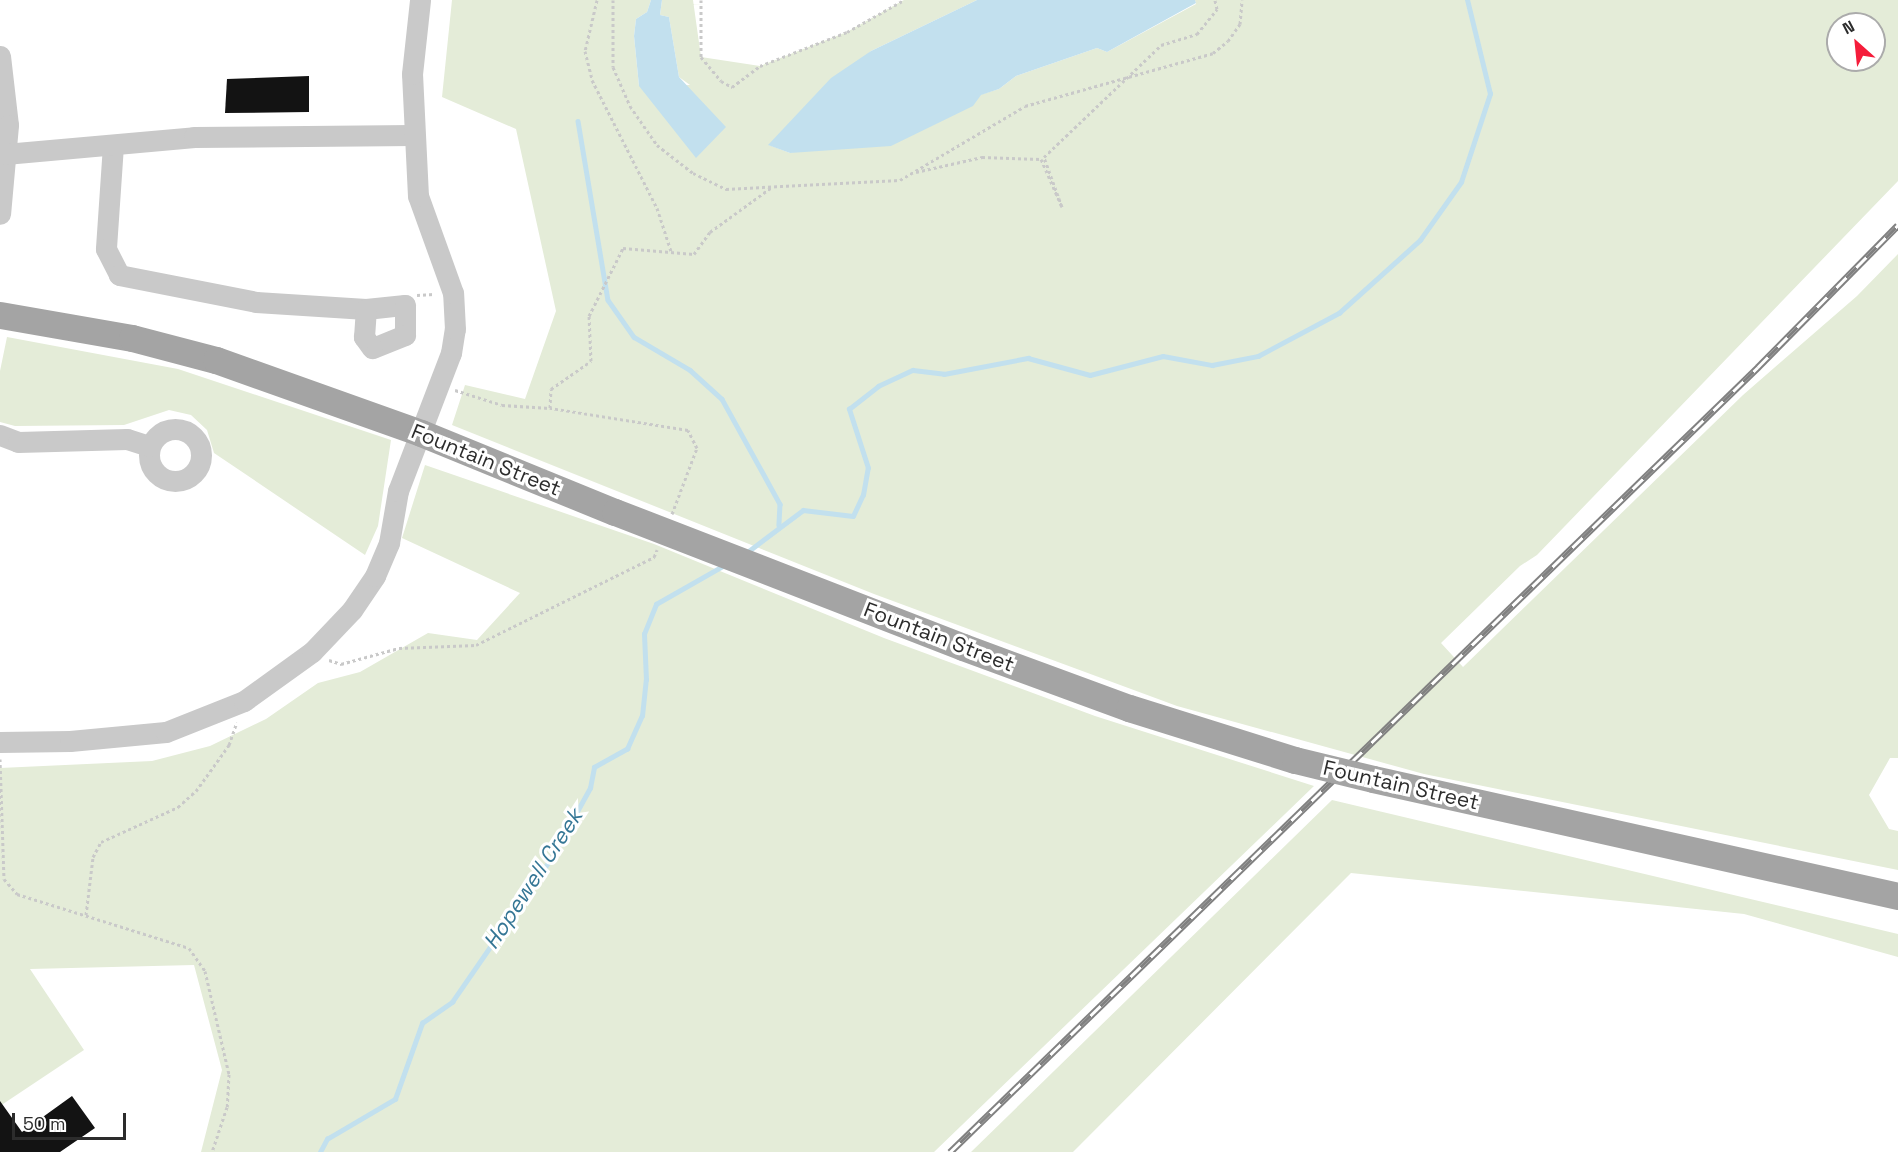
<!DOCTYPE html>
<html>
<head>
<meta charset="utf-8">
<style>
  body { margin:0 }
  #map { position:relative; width:1898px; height:1152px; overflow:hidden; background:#fff; font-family:"Space Grotesk",sans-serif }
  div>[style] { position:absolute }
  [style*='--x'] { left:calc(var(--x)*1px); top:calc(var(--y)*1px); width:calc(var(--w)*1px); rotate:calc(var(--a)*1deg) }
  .green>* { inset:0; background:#e4ecd8 }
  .water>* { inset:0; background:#c2e0ee }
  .stream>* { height:4.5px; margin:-2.25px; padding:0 2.25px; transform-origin:2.25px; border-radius:2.25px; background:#c2e0ee }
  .building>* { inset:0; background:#131313 }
  .path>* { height:3px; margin-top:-1.5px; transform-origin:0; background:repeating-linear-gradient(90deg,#c9c9c9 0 3px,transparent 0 6px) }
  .minor>* { height:21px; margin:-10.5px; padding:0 10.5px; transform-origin:10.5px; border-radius:10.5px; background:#c9c9c9 }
  .minor>.ring { margin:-10.5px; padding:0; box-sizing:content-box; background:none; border:21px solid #c9c9c9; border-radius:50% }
  .major>* { height:27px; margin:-13.5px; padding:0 13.5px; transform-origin:13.5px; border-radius:13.5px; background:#a4a4a4 }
  .rail>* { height:7px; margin-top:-3.5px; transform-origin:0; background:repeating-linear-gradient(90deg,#fff 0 14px,#818181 0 28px); box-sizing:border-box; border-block:2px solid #818181 }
  .major-bridge>* { height:27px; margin:-13.5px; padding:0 13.5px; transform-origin:13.5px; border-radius:13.5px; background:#a4a4a4 }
  span { translate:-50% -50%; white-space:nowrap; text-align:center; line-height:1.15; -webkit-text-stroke:6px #fff; paint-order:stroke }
  .street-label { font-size:21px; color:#2c2c2c }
  .water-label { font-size:22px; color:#347695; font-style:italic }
  .north { position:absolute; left:1826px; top:12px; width:60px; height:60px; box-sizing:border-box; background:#fff; border:2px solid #ababab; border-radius:50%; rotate:333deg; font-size:16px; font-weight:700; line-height:24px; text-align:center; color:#2c2c2c }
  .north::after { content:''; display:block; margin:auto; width:21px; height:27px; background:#f51d3b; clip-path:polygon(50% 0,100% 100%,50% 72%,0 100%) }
  .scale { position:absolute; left:12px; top:1113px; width:114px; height:27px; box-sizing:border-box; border:3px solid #2c2c2c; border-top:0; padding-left:8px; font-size:18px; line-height:21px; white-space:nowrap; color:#2c2c2c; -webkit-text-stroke:4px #fff; paint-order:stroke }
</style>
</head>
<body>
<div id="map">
  <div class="green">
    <i style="clip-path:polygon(evenodd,452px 0,651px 0,647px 12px,636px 19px,634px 36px,639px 86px,690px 85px,679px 77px,669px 17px,660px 15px,662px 0,693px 0,701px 57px,760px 66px,847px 32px,904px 0,977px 0,871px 51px,769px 145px,790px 153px,999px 89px,1016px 76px,1097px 48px,1107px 52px,1196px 4px,1195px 0,1898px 0,1898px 181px,1537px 555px,1520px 566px,1441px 643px,1463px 667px,1743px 395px,1857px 296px,1898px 254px,1898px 758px,1890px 758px,1869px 795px,1889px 829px,1898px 831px,1898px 870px,1424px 774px,1177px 706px,874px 594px,452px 425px,465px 385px,525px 399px,556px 311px,516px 129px,442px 97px,452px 0,1838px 24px,1874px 24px,1874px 60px,1838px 60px,1838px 24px)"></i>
    <i style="clip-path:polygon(7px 337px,178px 369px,391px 440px,378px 526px,365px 555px,214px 453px,207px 430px,191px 415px,169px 410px,124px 425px,15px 426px,0 422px,0 371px)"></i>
    <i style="clip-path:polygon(425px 465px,654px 544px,884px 638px,1095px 716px,1314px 786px,934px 1152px,201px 1152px,222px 1070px,194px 965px,30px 969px,84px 1050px,0 1106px,0 768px,152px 761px,210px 746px,266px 719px,318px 683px,360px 672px,428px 633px,477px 640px,520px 593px,402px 538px)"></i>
    <i style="clip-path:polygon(1332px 800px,1898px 934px,1898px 957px,1744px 914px,1351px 873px,1073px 1152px,971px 1152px)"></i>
  </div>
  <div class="water">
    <i style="clip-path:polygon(651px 0,662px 0,660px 15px,669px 17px,679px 77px,726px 127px,696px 158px,639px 86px,634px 36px,636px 19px,647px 12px)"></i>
    <i style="clip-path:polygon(977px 0,1195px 0,1196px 3px,1107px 52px,1097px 48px,1016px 76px,999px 89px,981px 95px,973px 106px,891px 146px,790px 153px,768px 145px,831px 78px,871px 51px)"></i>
  </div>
  <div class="stream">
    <i style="--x:578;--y:121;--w:181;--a:80.5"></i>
    <i style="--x:608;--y:300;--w:45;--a:54.9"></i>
    <i style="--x:634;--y:337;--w:65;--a:30.5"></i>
    <i style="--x:690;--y:370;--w:43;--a:42.2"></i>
    <i style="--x:722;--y:399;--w:120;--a:61.1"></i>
    <i style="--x:780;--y:504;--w:21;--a:93"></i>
    <i style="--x:746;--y:553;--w:71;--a:-37"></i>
    <i style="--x:803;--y:510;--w:50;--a:6.8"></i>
    <i style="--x:853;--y:516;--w:23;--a:-65"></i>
    <i style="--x:863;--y:495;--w:27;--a:-80"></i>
    <i style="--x:868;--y:468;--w:62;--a:-107.9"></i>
    <i style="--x:849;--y:409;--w:37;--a:-38"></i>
    <i style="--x:878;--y:386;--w:38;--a:-25"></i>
    <i style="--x:913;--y:370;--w:31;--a:7"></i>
    <i style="--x:944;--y:374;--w:86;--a:-10.8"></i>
    <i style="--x:1028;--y:358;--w:64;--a:15.3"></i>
    <i style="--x:1090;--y:375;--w:75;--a:-14.6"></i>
    <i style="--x:1163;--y:356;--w:50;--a:10.4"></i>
    <i style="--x:1212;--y:365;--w:47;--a:-11.1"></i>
    <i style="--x:1258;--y:356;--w:92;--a:-28"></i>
    <i style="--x:1339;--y:313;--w:109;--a:-42"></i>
    <i style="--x:1420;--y:240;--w:71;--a:-54.7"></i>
    <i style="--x:1461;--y:182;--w:93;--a:-71.8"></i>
    <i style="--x:1490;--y:94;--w:97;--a:-103.7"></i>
    <i style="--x:320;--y:1152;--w:15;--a:-62"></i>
    <i style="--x:327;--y:1139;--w:79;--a:-30.5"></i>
    <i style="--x:395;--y:1099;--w:81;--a:-70.4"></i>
    <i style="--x:422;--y:1023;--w:37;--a:-35"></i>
    <i style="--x:452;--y:1002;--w:176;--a:-55.4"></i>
    <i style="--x:552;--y:857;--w:79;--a:-61.2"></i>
    <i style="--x:590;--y:788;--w:21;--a:-79"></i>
    <i style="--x:594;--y:767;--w:38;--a:-29"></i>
    <i style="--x:627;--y:749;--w:36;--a:-66"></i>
    <i style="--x:642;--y:716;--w:36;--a:-84"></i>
    <i style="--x:646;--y:680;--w:46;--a:-92.5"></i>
    <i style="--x:644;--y:634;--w:32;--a:-68"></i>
    <i style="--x:656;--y:604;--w:77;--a:-29.6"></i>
  </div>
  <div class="building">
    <i style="clip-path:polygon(309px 76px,309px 112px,225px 113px,227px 79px)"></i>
    <i style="clip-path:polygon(72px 1096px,95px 1128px,60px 1152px,0 1152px,0 1101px,22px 1132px)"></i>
  </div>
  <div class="path">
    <i style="--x:597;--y:0;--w:52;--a:103.2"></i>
    <i style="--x:585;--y:51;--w:30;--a:76"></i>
    <i style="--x:592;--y:80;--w:144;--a:63.1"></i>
    <i style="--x:657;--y:208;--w:45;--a:72"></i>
    <i style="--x:613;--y:0;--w:67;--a:90"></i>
    <i style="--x:613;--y:67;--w:43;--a:66.4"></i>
    <i style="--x:630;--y:106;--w:47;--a:55.3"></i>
    <i style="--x:657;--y:145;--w:46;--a:37.9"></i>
    <i style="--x:693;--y:173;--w:37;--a:26"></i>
    <i style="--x:726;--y:189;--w:174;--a:-3"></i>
    <i style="--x:900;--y:180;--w:145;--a:-30.6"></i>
    <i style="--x:1025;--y:106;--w:195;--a:-15.7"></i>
    <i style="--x:1213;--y:53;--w:19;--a:-39"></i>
    <i style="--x:1228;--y:41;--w:21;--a:-55"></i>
    <i style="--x:1240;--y:24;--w:24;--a:-85"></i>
    <i style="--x:701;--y:0;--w:57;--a:90"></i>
    <i style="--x:701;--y:57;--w:31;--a:50"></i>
    <i style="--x:721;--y:81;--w:13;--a:29"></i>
    <i style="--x:732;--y:87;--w:35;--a:-37"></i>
    <i style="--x:760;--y:66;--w:93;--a:-21.3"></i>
    <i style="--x:847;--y:32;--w:65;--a:-29.3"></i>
    <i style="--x:916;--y:172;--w:68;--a:-12.8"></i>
    <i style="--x:982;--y:157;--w:59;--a:1.9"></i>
    <i style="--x:1041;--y:159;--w:52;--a:66.4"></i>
    <i style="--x:1062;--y:207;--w:53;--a:-109.8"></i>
    <i style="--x:1044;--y:157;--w:162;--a:-43.7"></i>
    <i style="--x:1161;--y:45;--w:38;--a:-17"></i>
    <i style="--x:1197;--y:34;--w:32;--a:-51"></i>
    <i style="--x:1217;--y:9;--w:9;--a:-103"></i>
    <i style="--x:417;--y:295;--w:17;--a:-3"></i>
    <i style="--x:455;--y:390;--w:49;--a:17.7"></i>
    <i style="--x:502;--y:405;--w:48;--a:3.6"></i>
    <i style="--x:672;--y:514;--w:71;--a:-69.3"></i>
    <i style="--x:697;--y:448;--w:20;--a:-117"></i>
    <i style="--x:688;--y:430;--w:140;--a:-170.9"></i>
    <i style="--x:550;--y:408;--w:19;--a:-87"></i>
    <i style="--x:551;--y:389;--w:49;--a:-35"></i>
    <i style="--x:591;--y:361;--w:45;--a:-92.5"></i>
    <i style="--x:589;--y:316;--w:76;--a:-63.4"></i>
    <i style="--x:623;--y:248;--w:71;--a:4.8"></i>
    <i style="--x:694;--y:254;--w:27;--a:-54"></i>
    <i style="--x:710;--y:232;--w:77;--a:-36"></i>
    <i style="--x:329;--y:660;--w:13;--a:18"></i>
    <i style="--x:341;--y:664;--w:60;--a:-15.4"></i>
    <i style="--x:399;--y:648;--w:77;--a:-2.2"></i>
    <i style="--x:476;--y:645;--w:199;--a:-26.3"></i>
    <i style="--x:654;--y:557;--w:8;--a:-67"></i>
    <i style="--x:0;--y:759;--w:120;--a:88.1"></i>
    <i style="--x:4;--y:879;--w:20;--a:49"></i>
    <i style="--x:17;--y:894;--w:180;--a:17.4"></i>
    <i style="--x:189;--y:948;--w:28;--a:55"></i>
    <i style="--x:205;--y:971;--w:106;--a:76.9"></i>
    <i style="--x:229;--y:1074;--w:33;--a:93"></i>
    <i style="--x:227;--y:1107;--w:47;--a:108.4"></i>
    <i style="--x:86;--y:915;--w:58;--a:-83.1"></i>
    <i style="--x:93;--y:857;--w:17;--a:-62"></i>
    <i style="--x:101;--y:842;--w:85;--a:-24.4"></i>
    <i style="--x:178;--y:807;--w:24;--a:-42"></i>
    <i style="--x:196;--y:791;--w:57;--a:-54.3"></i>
    <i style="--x:229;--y:745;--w:24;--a:-71"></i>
  </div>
  <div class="minor">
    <i style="--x:0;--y:56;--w:69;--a:83.4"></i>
    <i style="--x:8;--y:125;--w:89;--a:95.1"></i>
    <i style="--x:113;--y:145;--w:104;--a:93.9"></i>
    <i style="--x:106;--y:249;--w:29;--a:63"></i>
    <i style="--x:119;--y:275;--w:140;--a:11.1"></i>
    <i style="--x:256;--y:302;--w:110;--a:3.6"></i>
    <i style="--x:366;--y:309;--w:39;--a:-6"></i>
    <i style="--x:405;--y:305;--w:30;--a:90"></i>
    <i style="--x:405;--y:335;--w:35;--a:158"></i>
    <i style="--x:372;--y:348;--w:14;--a:-126"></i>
    <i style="--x:364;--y:337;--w:28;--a:-86"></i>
    <i style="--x:5;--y:154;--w:190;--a:-5.1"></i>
    <i style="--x:194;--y:137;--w:219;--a:-0.5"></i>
    <i class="ring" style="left:149px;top:429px;width:31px;height:31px"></i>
    <i style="--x:0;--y:435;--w:19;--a:21"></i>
    <i style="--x:18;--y:442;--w:109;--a:-1.6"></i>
    <i style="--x:127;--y:439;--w:23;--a:18"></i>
    <i style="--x:0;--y:742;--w:70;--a:-0.8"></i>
    <i style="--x:70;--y:741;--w:96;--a:-5.4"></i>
    <i style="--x:166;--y:732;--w:84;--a:-21.7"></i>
    <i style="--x:244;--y:701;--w:84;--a:-35.8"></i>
    <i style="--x:312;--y:652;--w:58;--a:-46.4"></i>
    <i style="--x:352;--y:610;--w:41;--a:-55.9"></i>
    <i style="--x:375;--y:576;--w:36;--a:-67"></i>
    <i style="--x:389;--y:543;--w:53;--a:-80.2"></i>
    <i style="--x:398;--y:491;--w:148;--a:-69"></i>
    <i style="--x:451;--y:353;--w:24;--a:-81"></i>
    <i style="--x:455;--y:329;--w:36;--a:-93"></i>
    <i style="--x:453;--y:293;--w:103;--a:-109.8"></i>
    <i style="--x:418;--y:196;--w:122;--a:-92.8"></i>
    <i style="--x:412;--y:74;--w:74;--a:-83.8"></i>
  </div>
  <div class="major">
    <i style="--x:0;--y:315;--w:134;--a:9.9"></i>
    <i style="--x:132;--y:338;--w:87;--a:14.7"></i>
    <i style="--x:216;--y:360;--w:218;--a:19.6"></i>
    <i style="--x:421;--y:433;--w:209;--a:22.2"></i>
    <i style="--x:963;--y:647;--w:177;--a:20.2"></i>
    <i style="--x:1129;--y:708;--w:174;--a:17.4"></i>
    <i style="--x:1373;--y:779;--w:538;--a:12.56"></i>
  </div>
  <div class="rail">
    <i style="--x:950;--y:1152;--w:1127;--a:-44.17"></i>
    <i style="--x:1758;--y:367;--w:199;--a:-45.4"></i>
  </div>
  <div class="major-bridge">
    <i style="--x:615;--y:512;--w:373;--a:21.2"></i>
    <i style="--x:1295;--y:760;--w:80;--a:13.7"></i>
  </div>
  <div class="street-label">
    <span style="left:486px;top:460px;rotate:22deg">Fountain Street</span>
    <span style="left:939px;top:637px;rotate:21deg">Fountain Street</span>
    <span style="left:1401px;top:785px;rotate:13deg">Fountain Street</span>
  </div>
  <div class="water-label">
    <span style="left:533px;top:879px;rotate:-57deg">Hopewell Creek</span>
  </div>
  <div class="north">N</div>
  <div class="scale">50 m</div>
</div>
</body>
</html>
